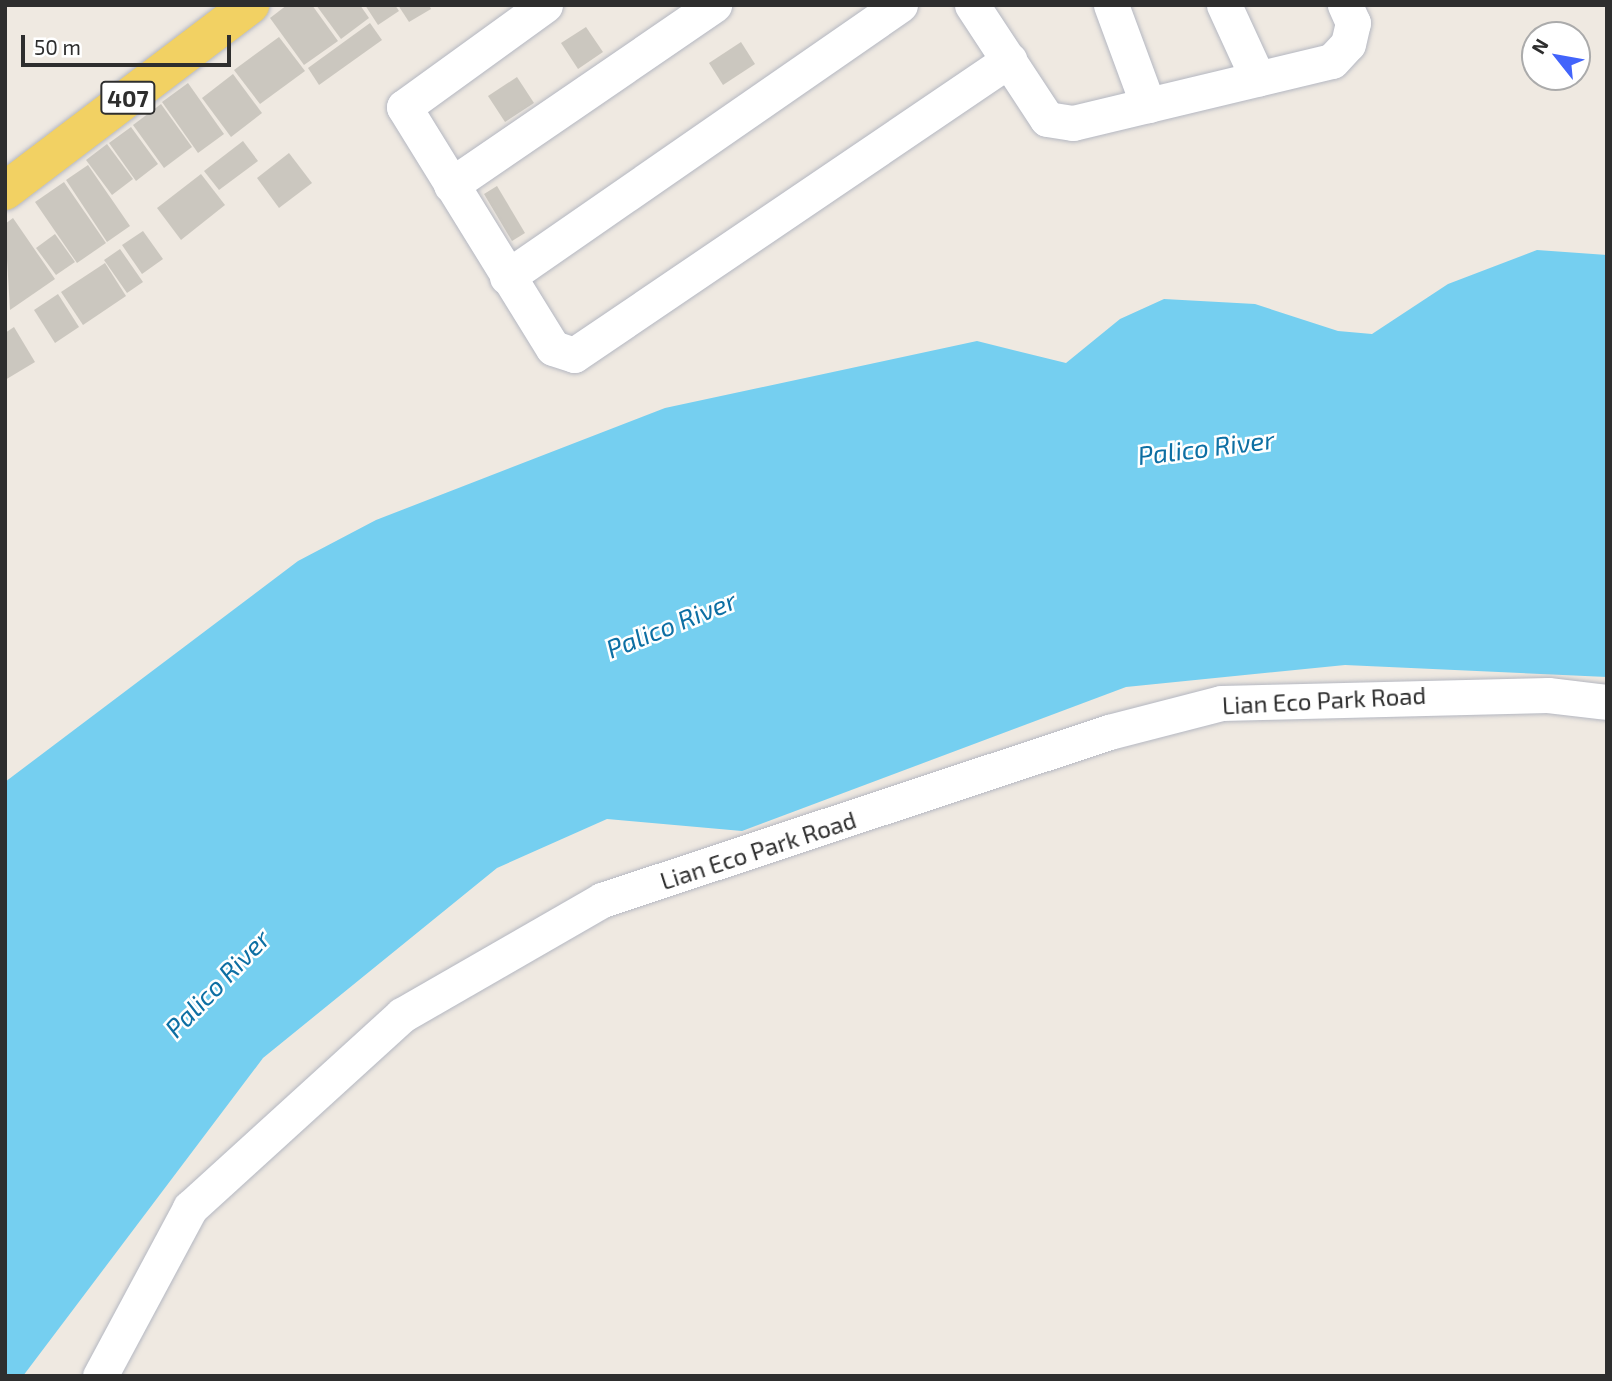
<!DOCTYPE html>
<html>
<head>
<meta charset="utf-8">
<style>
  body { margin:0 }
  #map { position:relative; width:1612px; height:1381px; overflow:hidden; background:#efe9e1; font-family:"Exo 2",sans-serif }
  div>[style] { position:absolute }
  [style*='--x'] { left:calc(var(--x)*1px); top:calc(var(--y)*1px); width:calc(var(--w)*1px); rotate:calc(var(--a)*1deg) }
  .water>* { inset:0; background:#75cff0 }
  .building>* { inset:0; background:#cbc7bf }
  .roads { filter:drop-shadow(0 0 2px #b4b7c1) drop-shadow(0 0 2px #b4b7c1) }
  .minor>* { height:35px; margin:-17.5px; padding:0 17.5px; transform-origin:17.5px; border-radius:17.5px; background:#fff }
  .major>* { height:38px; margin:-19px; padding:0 19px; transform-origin:19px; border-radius:19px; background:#f2d163 }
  span { translate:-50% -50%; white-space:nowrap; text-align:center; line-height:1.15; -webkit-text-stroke:5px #fff; paint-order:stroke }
  .shield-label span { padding:2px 5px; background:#fff; border:2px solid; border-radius:5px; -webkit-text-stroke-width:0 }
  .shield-label { font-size:23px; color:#2e2e2e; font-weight:700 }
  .street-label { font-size:24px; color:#2e2e2e }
  .water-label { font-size:26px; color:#0d6fa3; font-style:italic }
  .frame { position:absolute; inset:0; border:7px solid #2e2e2e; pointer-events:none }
  .north { position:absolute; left:1521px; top:21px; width:70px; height:70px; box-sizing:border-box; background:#fff; border:2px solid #ababab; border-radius:50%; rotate:301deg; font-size:19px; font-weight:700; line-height:28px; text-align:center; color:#2e2e2e }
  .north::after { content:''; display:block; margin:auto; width:24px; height:32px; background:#4264fb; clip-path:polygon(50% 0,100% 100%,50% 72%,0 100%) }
  .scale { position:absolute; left:21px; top:35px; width:210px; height:32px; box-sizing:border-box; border:4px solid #2e2e2e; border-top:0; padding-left:9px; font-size:21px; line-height:24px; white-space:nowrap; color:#2e2e2e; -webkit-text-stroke:5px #fff; paint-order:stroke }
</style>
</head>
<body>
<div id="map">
  <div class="water">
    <i style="clip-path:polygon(1537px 250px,1607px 255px,1607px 677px,1345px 665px,1126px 687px,742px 831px,607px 819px,497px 868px,263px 1058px,23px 1376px,5px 1376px,5px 782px,298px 561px,376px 520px,665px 408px,977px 341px,1066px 363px,1120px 319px,1164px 299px,1255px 304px,1338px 331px,1372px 334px,1448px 284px)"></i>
  </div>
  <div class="building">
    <i style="clip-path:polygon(287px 5px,312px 5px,338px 41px,304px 65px,270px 18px)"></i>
    <i style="clip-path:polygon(316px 5px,360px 5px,369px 18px,341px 39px)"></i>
    <i style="clip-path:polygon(365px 5px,395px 5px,399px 11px,378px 25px)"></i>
    <i style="clip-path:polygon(398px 5px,429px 5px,431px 9px,409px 22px)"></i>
    <i style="clip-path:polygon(370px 23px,382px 40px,319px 85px,308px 68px)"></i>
    <i style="clip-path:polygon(586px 27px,603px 52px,578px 69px,561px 43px)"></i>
    <i style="clip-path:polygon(279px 37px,305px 71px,260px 104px,234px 70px)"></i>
    <i style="clip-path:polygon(741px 42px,755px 64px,723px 85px,709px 63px)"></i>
    <i style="clip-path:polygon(233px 74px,262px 113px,231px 137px,202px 98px)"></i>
    <i style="clip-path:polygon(517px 77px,534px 103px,505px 122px,488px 96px)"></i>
    <i style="clip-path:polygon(188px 83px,224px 134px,198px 153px,162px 102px)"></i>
    <i style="clip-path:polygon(161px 104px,192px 147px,164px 168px,133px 125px)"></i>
    <i style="clip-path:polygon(131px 127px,158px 164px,136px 181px,109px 143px)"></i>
    <i style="clip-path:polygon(243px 141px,258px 161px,219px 190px,204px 171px)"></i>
    <i style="clip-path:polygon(107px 144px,133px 179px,112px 195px,86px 160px)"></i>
    <i style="clip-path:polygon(289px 153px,312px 183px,279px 208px,257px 178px)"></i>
    <i style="clip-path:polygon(88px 165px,130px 226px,107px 242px,66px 180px)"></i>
    <i style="clip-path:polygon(201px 174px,225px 205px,181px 240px,157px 208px)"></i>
    <i style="clip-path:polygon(64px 182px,106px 243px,77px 263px,35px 202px)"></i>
    <i style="clip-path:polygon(497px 186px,525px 233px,512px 241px,484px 194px)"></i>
    <i style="clip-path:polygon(13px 218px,55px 279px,10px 310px,5px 224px)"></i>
    <i style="clip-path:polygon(143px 231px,163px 259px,142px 274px,122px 245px)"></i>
    <i style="clip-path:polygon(55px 234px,75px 262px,56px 275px,36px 248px)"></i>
    <i style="clip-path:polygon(120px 249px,143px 282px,127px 293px,104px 260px)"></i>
    <i style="clip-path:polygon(105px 263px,126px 296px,83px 325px,61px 292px)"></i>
    <i style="clip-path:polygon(58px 294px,79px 327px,55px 343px,34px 310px)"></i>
    <i style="clip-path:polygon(14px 327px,35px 362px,5px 380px,5px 333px)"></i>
  </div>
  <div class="roads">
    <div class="minor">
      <i style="--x:545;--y:5;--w:174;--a:144.1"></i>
      <i style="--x:404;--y:107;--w:283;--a:58.3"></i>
      <i style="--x:553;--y:348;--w:22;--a:18"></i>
      <i style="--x:574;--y:355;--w:526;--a:-34.14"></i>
      <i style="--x:972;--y:5;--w:136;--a:56.7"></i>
      <i style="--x:1047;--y:119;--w:26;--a:9"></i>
      <i style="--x:1073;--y:123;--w:266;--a:-13.5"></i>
      <i style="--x:1332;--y:61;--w:23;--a:-47"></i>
      <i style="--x:1348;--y:44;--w:22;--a:-77"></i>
      <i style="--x:1353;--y:23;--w:20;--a:-114"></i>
      <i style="--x:1111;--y:5;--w:107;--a:69.7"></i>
      <i style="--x:1224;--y:5;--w:81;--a:65.3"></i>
      <i style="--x:451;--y:185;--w:319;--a:-34.4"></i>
      <i style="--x:507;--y:277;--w:478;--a:-34.7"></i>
      <i style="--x:100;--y:1376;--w:191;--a:-61.8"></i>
      <i style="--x:190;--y:1208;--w:287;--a:-42.3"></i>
      <i style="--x:402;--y:1015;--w:231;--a:-29.9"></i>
      <i style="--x:602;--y:900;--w:534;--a:-18.33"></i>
      <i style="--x:1109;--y:732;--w:116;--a:-14.5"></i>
      <i style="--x:1221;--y:703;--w:327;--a:-1.4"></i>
      <i style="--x:1548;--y:695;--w:59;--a:6.8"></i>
    </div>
    <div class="major">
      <i style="--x:5;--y:191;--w:308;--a:-37.2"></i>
    </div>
  </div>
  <div class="shield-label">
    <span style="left:128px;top:98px">407</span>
  </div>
  <div class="street-label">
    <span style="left:1324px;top:700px;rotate:-3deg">Lian Eco Park Road</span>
    <span style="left:758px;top:850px;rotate:-18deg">Lian Eco Park Road</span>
  </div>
  <div class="water-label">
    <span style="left:1206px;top:447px;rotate:-7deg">Palico River</span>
    <span style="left:671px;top:624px;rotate:-22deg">Palico River</span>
    <span style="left:217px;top:983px;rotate:-46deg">Palico River</span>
  </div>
  <div class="frame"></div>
  <div class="north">N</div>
  <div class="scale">50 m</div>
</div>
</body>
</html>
